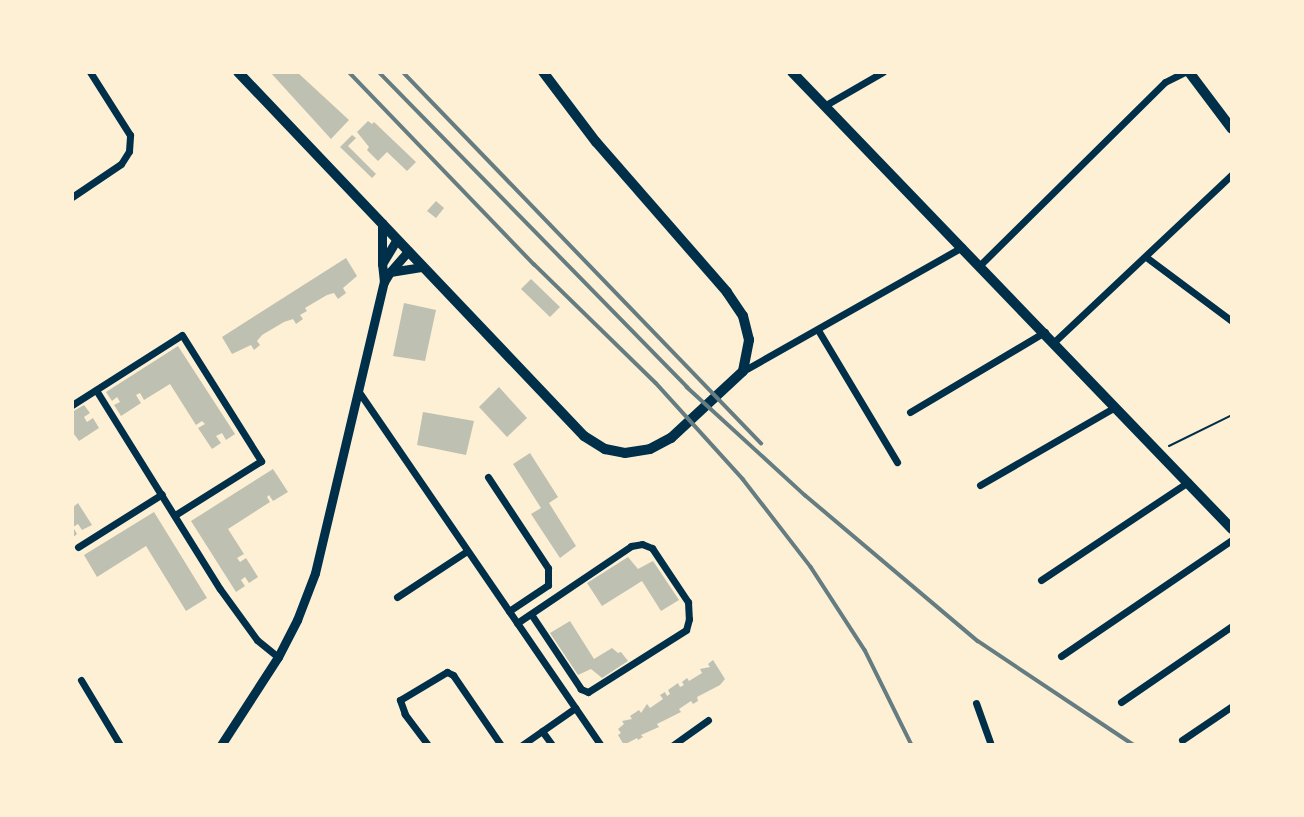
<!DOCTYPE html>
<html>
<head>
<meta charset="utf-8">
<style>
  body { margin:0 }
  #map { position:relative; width:1304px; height:817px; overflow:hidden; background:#fdf0d5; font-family:Karla,sans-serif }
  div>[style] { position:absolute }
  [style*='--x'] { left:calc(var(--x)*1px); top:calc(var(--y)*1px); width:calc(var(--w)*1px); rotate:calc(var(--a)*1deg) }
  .building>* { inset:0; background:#bec0b2 }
  .path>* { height:2px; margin:-1px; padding:0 1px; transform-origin:1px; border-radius:1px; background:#003049 }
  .minor>* { height:7px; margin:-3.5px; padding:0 3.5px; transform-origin:3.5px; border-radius:3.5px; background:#003049 }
  .tertiary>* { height:9px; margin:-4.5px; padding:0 4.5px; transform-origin:4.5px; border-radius:4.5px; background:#003049 }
  .secondary>* { height:10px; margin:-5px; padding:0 5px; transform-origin:5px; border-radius:5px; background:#003049 }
  .primary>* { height:10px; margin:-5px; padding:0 5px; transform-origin:5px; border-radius:5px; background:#003049 }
  .rail>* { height:3.5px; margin:-1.75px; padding:0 1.75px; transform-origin:1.75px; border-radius:1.75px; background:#657d81 }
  span { translate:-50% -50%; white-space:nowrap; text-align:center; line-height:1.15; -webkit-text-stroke:6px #fdf0d5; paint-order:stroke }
  .frame { position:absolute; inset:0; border:74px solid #fdf0d5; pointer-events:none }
</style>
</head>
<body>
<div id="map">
  <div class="building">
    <i style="clip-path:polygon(270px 72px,297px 72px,349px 120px,331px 139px)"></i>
    <i style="clip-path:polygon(368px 121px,372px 124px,374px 122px,416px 162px,407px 171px,387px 152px,378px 161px,367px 150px,369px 147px,357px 132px)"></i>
    <i style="clip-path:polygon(352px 135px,356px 138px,348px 146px,376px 174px,372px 178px,340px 147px)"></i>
    <i style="clip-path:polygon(436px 201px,444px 208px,436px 218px,427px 211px)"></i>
    <i style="clip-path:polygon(346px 258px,357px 276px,343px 288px,346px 293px,338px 299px,334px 293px,327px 295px,305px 308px,307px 311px,300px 315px,303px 319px,296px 324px,293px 319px,284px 322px,262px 335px,257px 341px,260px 345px,254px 350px,251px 345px,232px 354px,222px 337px)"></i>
    <i style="clip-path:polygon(531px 279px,560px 307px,550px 317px,521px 289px)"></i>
    <i style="clip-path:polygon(404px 303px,436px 310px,425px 361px,393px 356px)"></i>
    <i style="clip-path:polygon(178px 346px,235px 434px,226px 440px,222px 433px,216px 436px,221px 443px,212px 449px,198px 428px,205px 424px,202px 421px,196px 425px,170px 384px,144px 400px,140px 393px,136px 395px,141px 403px,121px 416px,114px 405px,120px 402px,117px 397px,112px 401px,106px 392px)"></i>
    <i style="clip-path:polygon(499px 387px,527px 418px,507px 437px,479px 407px)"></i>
    <i style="clip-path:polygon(84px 405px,90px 413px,84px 417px,87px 422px,93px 418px,99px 428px,79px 441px,74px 434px,72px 436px,72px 412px)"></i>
    <i style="clip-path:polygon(423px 412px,474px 421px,466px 455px,417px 445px)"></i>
    <i style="clip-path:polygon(530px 453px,558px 497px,549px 503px,576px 546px,560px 558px,531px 514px,541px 508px,513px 464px)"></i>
    <i style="clip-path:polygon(273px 469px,288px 492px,273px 501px,269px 495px,267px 497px,270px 502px,228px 529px,244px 554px,237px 558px,240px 562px,246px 558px,258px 577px,249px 583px,245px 577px,241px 580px,245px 586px,236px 592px,191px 521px)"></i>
    <i style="clip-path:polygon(78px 503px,92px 525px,82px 530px,78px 524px,73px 527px,77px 534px,72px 538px,72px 508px)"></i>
    <i style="clip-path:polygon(154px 512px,207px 598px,186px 611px,146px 546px,97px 577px,84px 555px)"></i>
    <i style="clip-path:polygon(628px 557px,638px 569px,653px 561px,679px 600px,661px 611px,642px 581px,602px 606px,587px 583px)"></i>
    <i style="clip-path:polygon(570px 621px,594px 659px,612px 648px,618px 653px,621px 652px,628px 661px,602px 678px,591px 669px,578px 675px,550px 633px)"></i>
    <i style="clip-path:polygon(713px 660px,725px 679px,720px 685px,697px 697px,698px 701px,693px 704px,691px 701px,679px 709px,681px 712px,657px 724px,659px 727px,641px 735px,643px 737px,638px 740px,637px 738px,624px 745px,618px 735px,621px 733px,618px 729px,624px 724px,622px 721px,632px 719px,630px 716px,639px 710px,641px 713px,647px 704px,650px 708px,663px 699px,660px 695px,665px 692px,667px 696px,670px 694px,668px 690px,678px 683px,680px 687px,684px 685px,682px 682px,687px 678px,689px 681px,702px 673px,700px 669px,710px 667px,708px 664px)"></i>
  </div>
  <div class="path">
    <i style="--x:1169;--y:446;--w:70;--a:-26.2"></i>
  </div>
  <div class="minor">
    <i style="--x:824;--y:106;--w:68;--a:-30"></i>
    <i style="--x:72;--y:197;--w:59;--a:-34"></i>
    <i style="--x:121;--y:164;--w:15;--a:-58"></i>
    <i style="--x:129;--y:151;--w:16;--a:-86"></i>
    <i style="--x:130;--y:135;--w:75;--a:-122.4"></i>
    <i style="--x:1146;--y:257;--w:107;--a:36.7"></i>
    <i style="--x:980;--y:265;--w:260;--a:-44.7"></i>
    <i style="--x:1165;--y:82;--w:22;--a:-27"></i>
    <i style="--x:818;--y:330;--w:154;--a:59.1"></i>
    <i style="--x:1054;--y:342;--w:245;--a:-43.3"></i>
    <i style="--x:743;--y:371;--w:252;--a:-29.5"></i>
    <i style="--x:96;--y:390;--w:234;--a:58.1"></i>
    <i style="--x:220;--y:589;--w:63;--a:54"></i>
    <i style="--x:257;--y:640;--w:27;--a:39"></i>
    <i style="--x:359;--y:392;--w:428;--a:55.6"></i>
    <i style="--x:72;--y:405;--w:130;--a:-32.5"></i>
    <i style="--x:182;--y:335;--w:149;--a:57.9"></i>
    <i style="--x:261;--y:461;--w:102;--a:147.9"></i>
    <i style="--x:910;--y:412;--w:157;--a:-30.7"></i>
    <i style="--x:488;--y:477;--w:109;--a:56.6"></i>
    <i style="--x:548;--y:568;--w:17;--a:90"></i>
    <i style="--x:548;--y:585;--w:47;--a:146.3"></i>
    <i style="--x:980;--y:485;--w:156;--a:-30"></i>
    <i style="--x:78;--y:547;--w:99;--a:-32.2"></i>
    <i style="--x:1041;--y:580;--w:177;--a:-33.7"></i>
    <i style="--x:397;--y:597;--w:84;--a:-33.3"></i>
    <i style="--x:517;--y:623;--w:138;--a:-34"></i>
    <i style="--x:631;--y:546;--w:11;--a:-10"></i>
    <i style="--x:642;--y:544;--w:11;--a:22"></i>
    <i style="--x:652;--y:548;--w:65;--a:56.3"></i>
    <i style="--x:688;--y:602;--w:17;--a:87"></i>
    <i style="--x:689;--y:619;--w:11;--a:105"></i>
    <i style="--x:686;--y:630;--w:116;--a:147.7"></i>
    <i style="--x:588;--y:692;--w:8;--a:-157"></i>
    <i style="--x:581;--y:689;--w:90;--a:-123.7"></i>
    <i style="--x:1061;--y:656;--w:207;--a:-34.2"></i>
    <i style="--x:81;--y:680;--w:76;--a:59"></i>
    <i style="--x:1121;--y:702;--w:135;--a:-34.4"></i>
    <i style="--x:976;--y:703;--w:45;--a:70.3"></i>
    <i style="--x:542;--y:731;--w:17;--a:54"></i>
    <i style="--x:1182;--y:740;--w:60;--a:-34.2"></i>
    <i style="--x:428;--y:745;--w:39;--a:-127"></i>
    <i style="--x:405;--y:714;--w:15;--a:-110"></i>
    <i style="--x:400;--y:700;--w:55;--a:-30.8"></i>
    <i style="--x:447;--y:672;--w:7;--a:27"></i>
    <i style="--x:453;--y:675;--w:85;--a:55.6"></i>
    <i style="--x:522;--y:745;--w:65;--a:-34.9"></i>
    <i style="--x:673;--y:745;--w:43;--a:-35.5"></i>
  </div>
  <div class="tertiary">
    <i style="--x:382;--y:223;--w:41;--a:90"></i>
    <i style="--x:390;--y:272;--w:28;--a:-49"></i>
    <i style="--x:384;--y:282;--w:12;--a:-59"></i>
    <i style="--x:390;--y:272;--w:33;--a:-9"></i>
    <i style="--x:221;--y:745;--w:105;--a:-57.1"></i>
    <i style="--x:278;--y:657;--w:42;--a:-62.8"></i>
    <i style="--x:297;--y:620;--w:50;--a:-69"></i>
    <i style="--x:315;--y:573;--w:299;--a:-76.7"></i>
    <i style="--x:384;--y:282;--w:18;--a:-96"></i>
    <i style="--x:382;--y:264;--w:29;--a:-59"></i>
  </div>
  <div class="secondary">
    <i style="--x:238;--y:72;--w:502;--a:46.45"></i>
    <i style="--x:584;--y:436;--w:25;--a:32"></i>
    <i style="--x:605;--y:449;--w:20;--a:11"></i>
    <i style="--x:625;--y:453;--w:25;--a:-9"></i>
    <i style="--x:650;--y:449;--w:24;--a:-28"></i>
    <i style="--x:671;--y:438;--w:98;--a:-42.9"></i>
    <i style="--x:743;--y:371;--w:32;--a:-79"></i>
    <i style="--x:749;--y:340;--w:25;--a:-104"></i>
    <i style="--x:743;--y:316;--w:29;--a:-124"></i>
    <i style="--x:727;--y:292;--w:199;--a:-131.1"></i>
    <i style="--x:596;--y:142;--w:88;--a:-127.1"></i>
    <i style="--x:792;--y:72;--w:634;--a:46.09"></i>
  </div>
  <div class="primary">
    <i style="--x:1189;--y:72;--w:71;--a:53"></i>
  </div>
  <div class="rail">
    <i style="--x:349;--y:72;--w:267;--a:46.1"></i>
    <i style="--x:534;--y:264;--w:170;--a:44.3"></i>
    <i style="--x:656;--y:383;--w:130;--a:47.8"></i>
    <i style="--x:743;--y:479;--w:111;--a:52.3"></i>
    <i style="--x:811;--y:567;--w:99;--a:57"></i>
    <i style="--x:865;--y:650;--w:106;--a:63.7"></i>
    <i style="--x:379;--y:72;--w:441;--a:45.6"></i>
    <i style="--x:687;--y:387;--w:160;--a:42.5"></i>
    <i style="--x:805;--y:495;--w:226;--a:40.2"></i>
    <i style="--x:978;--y:641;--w:187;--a:33.7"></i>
    <i style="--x:403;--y:72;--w:516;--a:46.02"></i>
  </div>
  <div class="frame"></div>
</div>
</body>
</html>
